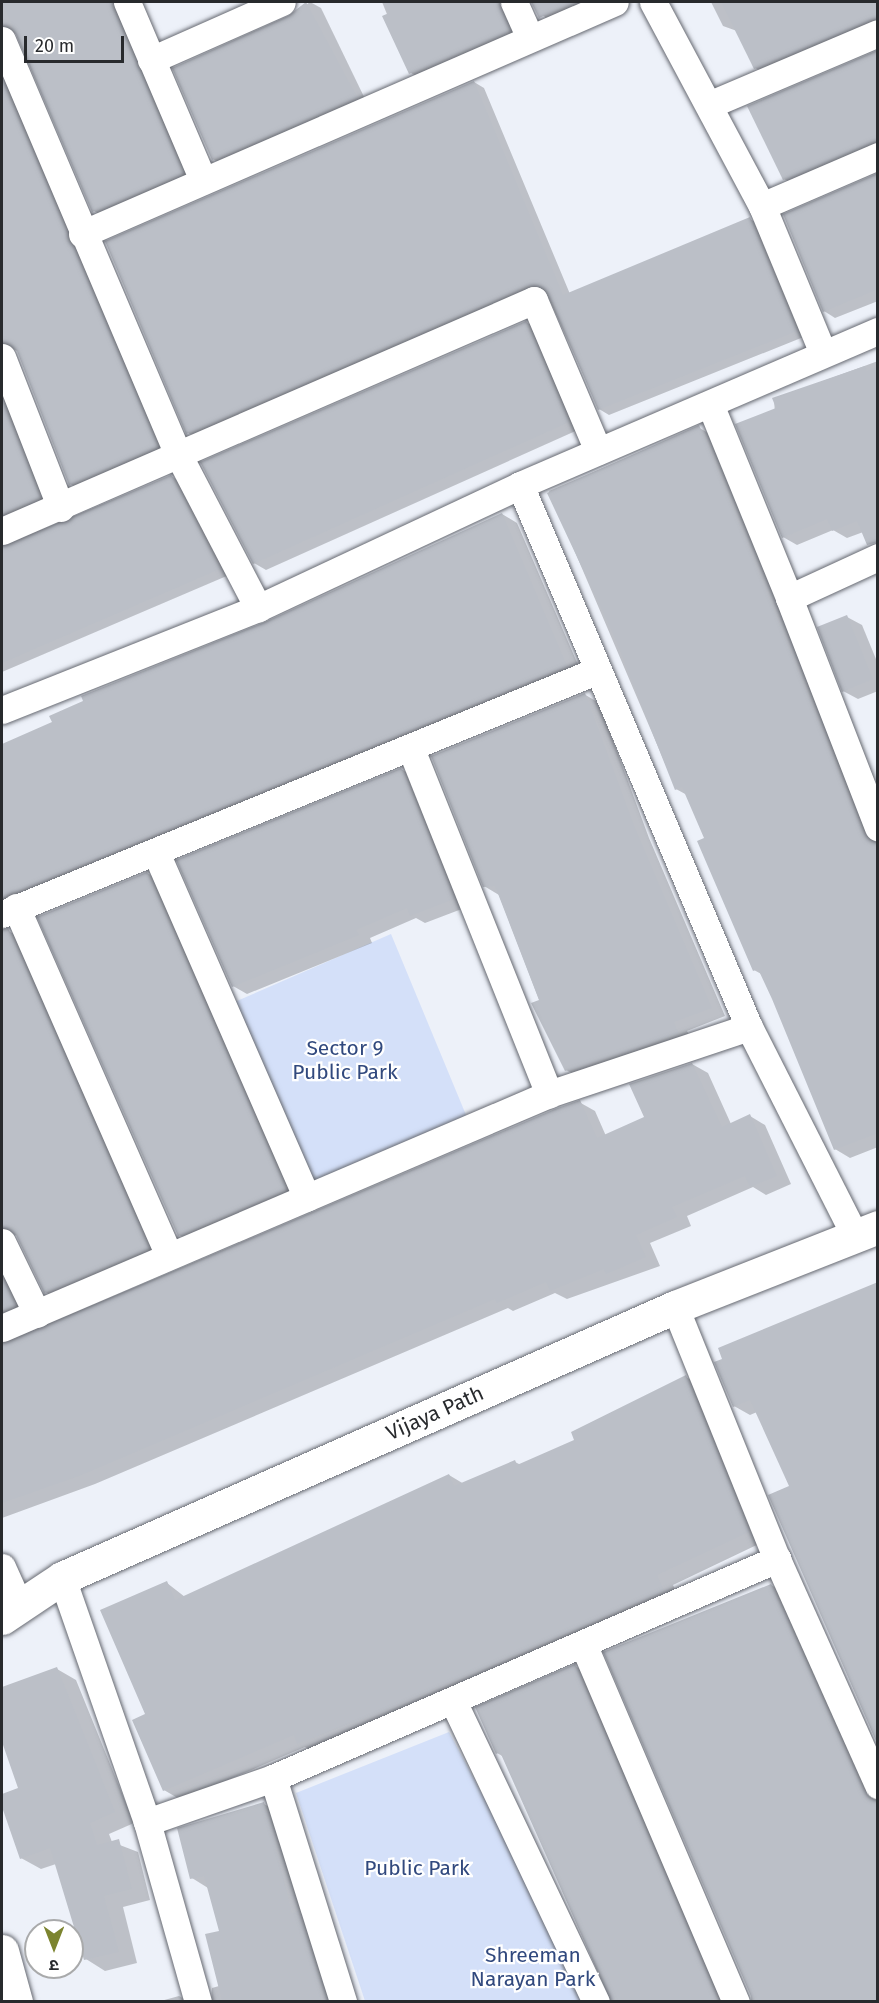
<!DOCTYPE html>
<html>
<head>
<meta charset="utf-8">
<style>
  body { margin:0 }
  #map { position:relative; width:879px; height:2003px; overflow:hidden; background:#edf1f9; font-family:"Fira Sans","Noto Sans Devanagari",sans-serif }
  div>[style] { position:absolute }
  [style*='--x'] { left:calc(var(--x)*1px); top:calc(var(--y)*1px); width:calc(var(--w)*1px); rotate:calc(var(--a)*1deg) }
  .green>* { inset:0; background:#d4e0f9 }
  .shadow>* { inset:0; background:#0003 }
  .building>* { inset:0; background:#bbbfc7 }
  .roads { filter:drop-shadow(0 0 2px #666971) drop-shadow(0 0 2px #666971) }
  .street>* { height:27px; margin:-13.5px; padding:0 13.5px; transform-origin:13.5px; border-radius:13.5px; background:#fff }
  .secondary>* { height:33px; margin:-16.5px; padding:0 16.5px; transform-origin:16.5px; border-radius:16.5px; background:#fff }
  span { translate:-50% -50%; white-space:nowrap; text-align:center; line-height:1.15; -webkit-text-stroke:4.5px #fff; paint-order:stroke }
  .park-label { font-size:21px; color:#31497e }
  .street-label { font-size:21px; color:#282a2d }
  .frame { position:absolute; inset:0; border:3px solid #282a2d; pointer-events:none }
  .north { position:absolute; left:24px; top:1919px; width:60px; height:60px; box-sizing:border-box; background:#fff; border:2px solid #a9aaab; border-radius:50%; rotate:180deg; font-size:16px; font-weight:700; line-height:24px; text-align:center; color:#282a2d }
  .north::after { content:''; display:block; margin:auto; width:21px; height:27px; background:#7c842f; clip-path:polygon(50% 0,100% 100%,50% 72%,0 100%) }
  .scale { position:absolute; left:24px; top:36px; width:100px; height:27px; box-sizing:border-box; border:3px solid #282a2d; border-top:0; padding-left:8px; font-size:18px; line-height:21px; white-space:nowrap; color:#282a2d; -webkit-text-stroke:4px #fff; paint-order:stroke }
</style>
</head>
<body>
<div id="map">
  <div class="green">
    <i style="clip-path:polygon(391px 934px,471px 1127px,307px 1198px,223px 1007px)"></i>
    <i style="clip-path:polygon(449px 1732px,551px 1924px,586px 2001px,365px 2001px,296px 1793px)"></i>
  </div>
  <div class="shadow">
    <i style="clip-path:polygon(2px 2px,125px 2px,192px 179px,104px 217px,94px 211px,18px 35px,7px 30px,2px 38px)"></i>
    <i style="clip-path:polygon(310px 2px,321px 8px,367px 103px,224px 166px,213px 159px,289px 18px)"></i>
    <i style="clip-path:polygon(382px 2px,513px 2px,519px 37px,421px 79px,411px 73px)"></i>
    <i style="clip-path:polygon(532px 2px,607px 2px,550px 23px)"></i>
    <i style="clip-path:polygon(711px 2px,878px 2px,878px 26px,766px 74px,755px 68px,737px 31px,723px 26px)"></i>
    <i style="clip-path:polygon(878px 52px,878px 149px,794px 185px,784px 179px)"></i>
    <i style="clip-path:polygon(2px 58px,167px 452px,80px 490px,70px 484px,18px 350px,6px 348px,2px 359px)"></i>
    <i style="clip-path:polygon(474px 82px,484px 88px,570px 294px,750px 219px,760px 225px,806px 336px,609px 415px,599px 409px,545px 290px,198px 438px,188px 433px)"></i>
    <i style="clip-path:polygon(878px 175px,878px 301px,835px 318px,824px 311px,784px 215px)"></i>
    <i style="clip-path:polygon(526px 322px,538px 329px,580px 429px,266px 570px,254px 563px)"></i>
    <i style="clip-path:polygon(878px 361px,878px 536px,866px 531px,847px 538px,833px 530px,797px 545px,783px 537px,774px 399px)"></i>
    <i style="clip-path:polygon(2px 381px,49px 503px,2px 532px)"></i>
    <i style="clip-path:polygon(698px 427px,713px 436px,878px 836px,878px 1147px,850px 1158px,835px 1149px,763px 975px,754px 970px,706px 838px,687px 795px,676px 789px,549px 491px)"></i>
    <i style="clip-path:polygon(171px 476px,181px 482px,229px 575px,2px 672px,2px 546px)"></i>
    <i style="clip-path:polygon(502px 514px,517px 523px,582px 674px,4px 913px,3px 928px,23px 939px,163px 1257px,61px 1301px,45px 1292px,18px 1235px,10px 1236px,30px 1314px,5px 1327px,2px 1343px,579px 1102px,595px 1111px,606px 1136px,646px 1118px,692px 1064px,708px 1073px,731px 1124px,750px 1116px,765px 1125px,791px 1184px,766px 1195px,753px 1187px,687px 1216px,691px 1226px,650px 1243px,660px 1266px,567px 1299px,555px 1293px,513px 1311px,508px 1308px,95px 1484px,2px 1518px,2px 747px)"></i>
    <i style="clip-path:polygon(847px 617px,862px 625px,878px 664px,878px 691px,858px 699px,843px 691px)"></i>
    <i style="clip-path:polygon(584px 694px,599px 703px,649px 838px,725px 1016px,687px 1031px,693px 1042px,581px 1078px,566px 1070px,499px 895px,484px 886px)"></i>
    <i style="clip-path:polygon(401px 769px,415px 777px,467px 907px,425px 923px,416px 918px,370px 938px,372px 943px,247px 994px,233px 986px)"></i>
    <i style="clip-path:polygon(147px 873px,161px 881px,299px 1197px,193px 1243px,179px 1235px)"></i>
    <i style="clip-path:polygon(878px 1284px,878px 1745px,770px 1496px,791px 1487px,757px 1412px,750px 1415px,734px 1406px)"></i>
    <i style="clip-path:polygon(686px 1377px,702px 1386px,765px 1541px,673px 1585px,680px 1600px,315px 1753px,305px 1747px,181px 1800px,164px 1790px,147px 1715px,167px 1583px,185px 1597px,449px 1475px,464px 1484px,515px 1462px,521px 1465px,576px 1441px)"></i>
    <i style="clip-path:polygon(771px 1585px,786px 1594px,878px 1798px,878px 2002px,751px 2002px)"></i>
    <i style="clip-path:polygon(575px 1666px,590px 1675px,730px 2002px,611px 2002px,504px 1757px,497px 1753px)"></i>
    <i style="clip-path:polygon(57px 1669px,76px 1680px,134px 1823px,109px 1834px,112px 1842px,138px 1852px,150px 1900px,123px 1907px,137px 1963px,105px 1971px,86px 1959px,56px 1864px,41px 1869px,21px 1858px,2px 1803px,2px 1795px,20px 1789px,2px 1737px,2px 1689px)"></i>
    <i style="clip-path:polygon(264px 1804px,280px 1813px,338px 2002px,211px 2002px,212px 1988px,219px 1986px,221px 1932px,208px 1888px,192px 1878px)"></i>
    <i style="clip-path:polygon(179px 1996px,189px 2002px,157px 2002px)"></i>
  </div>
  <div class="building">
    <i style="clip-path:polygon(2px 2px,111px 2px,183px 173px,92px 212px)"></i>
    <i style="clip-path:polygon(306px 2px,357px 97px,212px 160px,172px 68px,288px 16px)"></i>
    <i style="clip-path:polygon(383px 2px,498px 2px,510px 31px,409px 74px,382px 16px,389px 13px)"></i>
    <i style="clip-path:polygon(531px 2px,575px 2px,539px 18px)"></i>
    <i style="clip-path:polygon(721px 2px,878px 2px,878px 18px,754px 69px)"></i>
    <i style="clip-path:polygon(878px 50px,878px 141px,783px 180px,747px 106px)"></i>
    <i style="clip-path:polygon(2px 79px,158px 446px,69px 485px,17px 351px,2px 342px)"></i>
    <i style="clip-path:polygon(474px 81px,563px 295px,750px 217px,797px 331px,598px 410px,549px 294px,528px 285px,186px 434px,105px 241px)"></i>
    <i style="clip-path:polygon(878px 173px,878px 289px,823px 312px,783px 214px)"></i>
    <i style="clip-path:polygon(526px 321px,569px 422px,253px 564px,200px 462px)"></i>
    <i style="clip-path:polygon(865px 366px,867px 371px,878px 366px,878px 542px,867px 545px,857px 521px,832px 531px,827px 519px,782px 538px,735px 424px,776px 408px,772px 398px)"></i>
    <i style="clip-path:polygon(2px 399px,40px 497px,2px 514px)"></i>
    <i style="clip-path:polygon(699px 425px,863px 833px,878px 842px,878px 1133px,834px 1150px,772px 999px,758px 969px,753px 971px,697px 841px,704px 838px,682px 787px,675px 790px,615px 638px,547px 493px)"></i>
    <i style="clip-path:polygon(171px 475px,220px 569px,2px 663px,2px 547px)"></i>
    <i style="clip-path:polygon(502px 513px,567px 666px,2px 897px,2px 744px,52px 722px,49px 716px,83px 701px,81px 696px,265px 622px)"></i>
    <i style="clip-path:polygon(847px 615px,873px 679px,842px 692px,817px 627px)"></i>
    <i style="clip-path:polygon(585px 693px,635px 828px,712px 1008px,674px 1022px,679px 1034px,565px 1071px,531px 1003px,539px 1000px,495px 886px,483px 887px,431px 756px)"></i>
    <i style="clip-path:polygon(401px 768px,454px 899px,410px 916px,407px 908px,356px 930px,359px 935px,232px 987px,176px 860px)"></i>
    <i style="clip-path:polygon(147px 872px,286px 1189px,178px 1236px,37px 917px)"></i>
    <i style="clip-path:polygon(8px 928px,149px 1248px,44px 1293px,16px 1235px,2px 1227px,2px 929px)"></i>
    <i style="clip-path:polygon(692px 1063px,722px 1127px,750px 1114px,777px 1176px,750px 1187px,745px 1176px,672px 1207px,677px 1217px,636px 1235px,646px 1257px,606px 1274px,604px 1269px,550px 1291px,546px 1282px,497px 1303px,495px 1299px,79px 1476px,2px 1503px,2px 1344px,555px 1109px,580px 1100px,597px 1138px,644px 1117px,629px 1084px)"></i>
    <i style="clip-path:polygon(2px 1277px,15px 1305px,2px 1311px)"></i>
    <i style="clip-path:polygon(878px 1282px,878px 1745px,768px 1495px,789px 1486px,750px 1400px,733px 1407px,714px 1362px,722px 1359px,718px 1348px)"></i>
    <i style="clip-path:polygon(686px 1375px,749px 1532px,657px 1575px,664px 1591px,375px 1714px,297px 1744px,294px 1735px,163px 1791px,132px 1720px,145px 1714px,100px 1610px,167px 1581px,175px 1600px,449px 1474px,454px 1486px,515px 1460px,517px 1465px,574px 1440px,571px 1432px)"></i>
    <i style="clip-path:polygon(771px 1584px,864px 1791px,878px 1801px,878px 2001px,753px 2001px,603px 1652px)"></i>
    <i style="clip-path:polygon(575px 1664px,717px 1998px,710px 2001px,611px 2001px,500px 1752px,496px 1754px,475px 1707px)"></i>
    <i style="clip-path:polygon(57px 1667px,115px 1812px,90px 1823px,97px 1845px,119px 1839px,132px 1889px,104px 1896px,119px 1952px,84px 1960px,50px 1848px,20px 1859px,2px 1807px,2px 1794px,18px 1788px,2px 1742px,2px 1687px)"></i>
    <i style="clip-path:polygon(264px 1802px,292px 1913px,298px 1911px,319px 1979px,321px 2001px,222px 2001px,205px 1934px,219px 1931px,204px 1876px,190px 1879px,177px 1828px)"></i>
  </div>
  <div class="roads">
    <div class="street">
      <i style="--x:127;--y:2;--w:191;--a:66.9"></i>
      <i style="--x:514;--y:2;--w:36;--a:66"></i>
      <i style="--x:653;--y:2;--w:231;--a:61.9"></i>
      <i style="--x:762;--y:206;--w:126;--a:-23.3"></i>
      <i style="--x:2;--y:40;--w:450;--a:67"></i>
      <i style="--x:178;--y:454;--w:174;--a:62.5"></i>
      <i style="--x:151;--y:60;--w:143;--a:-23.9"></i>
      <i style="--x:711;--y:104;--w:181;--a:-23"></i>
      <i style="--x:762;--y:206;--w:159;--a:67.5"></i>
      <i style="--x:82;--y:234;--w:581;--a:-23.52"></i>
      <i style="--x:2;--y:357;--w:162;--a:68.7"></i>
      <i style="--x:710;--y:404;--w:209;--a:67.8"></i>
      <i style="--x:789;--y:598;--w:98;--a:-24.7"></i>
      <i style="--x:520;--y:485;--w:390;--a:-23.3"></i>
      <i style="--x:2;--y:531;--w:580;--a:-23.47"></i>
      <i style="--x:534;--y:300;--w:164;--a:67"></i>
      <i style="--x:789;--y:598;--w:246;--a:68.8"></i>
      <i style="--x:2;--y:710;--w:276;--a:-21.7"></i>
      <i style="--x:258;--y:608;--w:289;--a:-25.1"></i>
      <i style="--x:520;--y:485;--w:588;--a:67.1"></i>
      <i style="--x:749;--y:1027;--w:234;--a:63.1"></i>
      <i style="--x:411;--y:749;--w:372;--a:68.2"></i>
      <i style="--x:157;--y:855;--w:374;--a:66.4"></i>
      <i style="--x:16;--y:907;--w:380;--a:66.3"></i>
      <i style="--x:2;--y:914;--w:642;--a:-22.25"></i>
      <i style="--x:2;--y:1242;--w:80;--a:64.1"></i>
      <i style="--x:675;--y:1307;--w:272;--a:68"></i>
      <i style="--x:777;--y:1559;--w:248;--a:65.9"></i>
      <i style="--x:2;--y:1328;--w:595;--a:-23.16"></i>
      <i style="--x:549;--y:1094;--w:211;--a:-18.5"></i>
      <i style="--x:2;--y:1567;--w:44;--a:65.8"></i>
      <i style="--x:62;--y:1578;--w:258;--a:70.8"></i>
      <i style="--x:147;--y:1822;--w:187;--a:74.2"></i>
      <i style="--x:584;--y:1646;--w:387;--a:66.9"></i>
      <i style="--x:453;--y:1701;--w:333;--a:64.6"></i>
      <i style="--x:273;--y:1778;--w:235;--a:72.6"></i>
      <i style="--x:147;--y:1822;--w:133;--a:-19.2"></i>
      <i style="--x:273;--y:1778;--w:550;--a:-23.49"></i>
    </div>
    <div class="secondary">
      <i style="--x:2;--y:1618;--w:72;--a:-33.7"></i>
      <i style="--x:62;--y:1578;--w:670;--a:-23.85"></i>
      <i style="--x:675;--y:1307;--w:218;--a:-21.5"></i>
      <i style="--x:2;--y:1951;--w:53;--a:74.6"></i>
    </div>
  </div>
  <div class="park-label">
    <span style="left:345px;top:1060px">Sector 9<br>Public Park</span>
    <span style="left:417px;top:1868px">Public Park</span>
    <span style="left:533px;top:1967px">Shreeman<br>Narayan Park</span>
  </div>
  <div class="street-label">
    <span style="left:435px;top:1413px;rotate:-24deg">Vijaya Path</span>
  </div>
  <div class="frame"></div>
  <div class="north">उ</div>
  <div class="scale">20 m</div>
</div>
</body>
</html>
